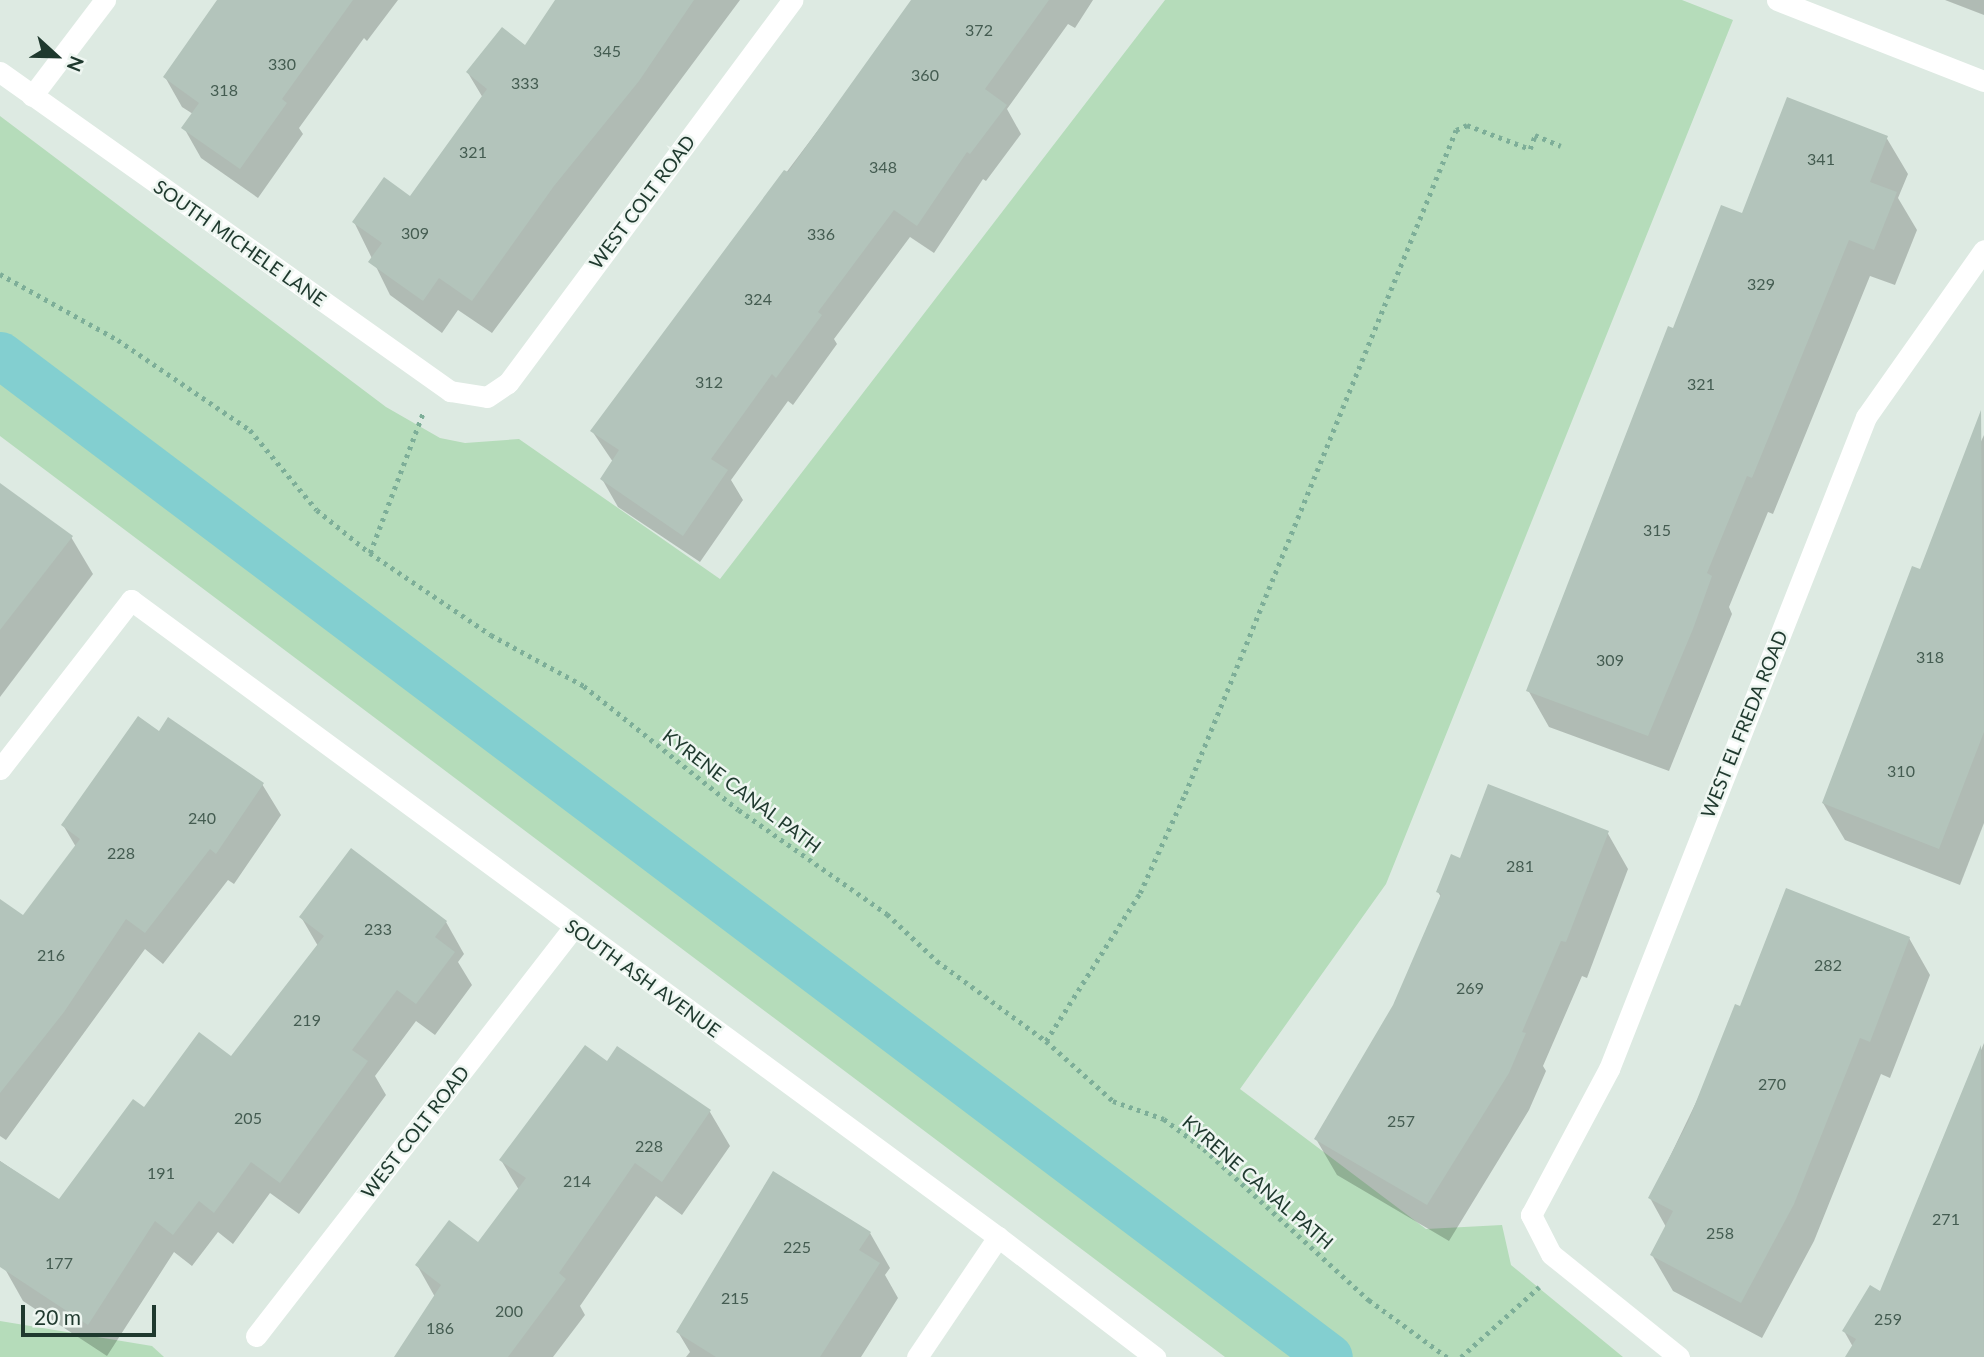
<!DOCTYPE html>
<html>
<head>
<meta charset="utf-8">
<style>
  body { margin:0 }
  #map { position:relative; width:1984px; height:1357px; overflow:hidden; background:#ddeae2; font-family:Lato,sans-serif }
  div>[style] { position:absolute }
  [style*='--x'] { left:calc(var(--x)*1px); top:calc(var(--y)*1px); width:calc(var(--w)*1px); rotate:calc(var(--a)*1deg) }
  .green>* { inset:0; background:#b5dcba }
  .shadow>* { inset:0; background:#0003 }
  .canal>* { height:47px; margin:-23.5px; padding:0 23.5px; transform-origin:23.5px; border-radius:23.5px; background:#83cfd0 }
  .building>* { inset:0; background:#b3c4bb }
  .path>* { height:4.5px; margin-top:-2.25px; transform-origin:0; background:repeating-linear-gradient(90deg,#7dae98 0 3.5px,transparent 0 8.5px) }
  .minor>* { height:21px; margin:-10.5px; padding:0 10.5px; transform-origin:10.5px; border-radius:10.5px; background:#fff }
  span { translate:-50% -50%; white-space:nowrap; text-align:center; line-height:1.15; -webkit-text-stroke:5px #eef6f1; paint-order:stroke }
  .number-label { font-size:16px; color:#445c51 }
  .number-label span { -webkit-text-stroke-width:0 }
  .street-label { font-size:19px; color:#1f392e }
  .north { position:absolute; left:21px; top:21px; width:70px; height:70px; -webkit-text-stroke:5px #eef6f1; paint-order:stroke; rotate:112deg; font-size:19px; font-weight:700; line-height:28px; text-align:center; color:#1f392e }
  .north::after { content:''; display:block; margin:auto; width:24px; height:32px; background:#1f392e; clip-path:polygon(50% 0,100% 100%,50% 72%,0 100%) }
  .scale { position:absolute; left:21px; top:1305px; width:135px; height:32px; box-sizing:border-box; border:4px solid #1f392e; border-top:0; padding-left:9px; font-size:21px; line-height:24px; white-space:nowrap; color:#1f392e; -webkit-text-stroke:5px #eef6f1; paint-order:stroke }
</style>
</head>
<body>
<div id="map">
  <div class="green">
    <i style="clip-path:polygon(1165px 0,1682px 0,1733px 20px,1386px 884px,1240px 1089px,1426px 1229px,1502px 1225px,1511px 1265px,1623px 1357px,1225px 1357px,0 436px,0 116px,386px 407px,440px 438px,465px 443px,519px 439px,720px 579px)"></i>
    <i style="clip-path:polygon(0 1321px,152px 1346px,164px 1357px,0 1357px)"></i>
  </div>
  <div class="shadow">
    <i style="clip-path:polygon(221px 0,398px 0,367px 41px,364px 38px,299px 128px,303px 134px,258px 198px,201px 158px,184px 128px,193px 114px,182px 107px,165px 77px)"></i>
    <i style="clip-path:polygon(557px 0,740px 0,492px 333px,458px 310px,442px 333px,390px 295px,354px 222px,411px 198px,483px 98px,468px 73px,526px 48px)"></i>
    <i style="clip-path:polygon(916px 0,1093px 0,1075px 28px,1068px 24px,1007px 109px,1021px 134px,986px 181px,983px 179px,934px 253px,910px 237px,834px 339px,837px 344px,793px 405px,788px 401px,731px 480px,743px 500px,700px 562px,618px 507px,602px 479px,613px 462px,592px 431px)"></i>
    <i style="clip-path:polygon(1945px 0,1984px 0,1984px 15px)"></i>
    <i style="clip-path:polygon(1886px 137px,1908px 174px,1898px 198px,1917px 230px,1895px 285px,1870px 276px,1773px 514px,1768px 512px,1729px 607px,1732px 614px,1669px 771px,1549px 727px,1528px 690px,1674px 330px,1743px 215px)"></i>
    <i style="clip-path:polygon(1984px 435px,1984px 823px,1960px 885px,1845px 840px,1823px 803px,1921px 571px)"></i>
    <i style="clip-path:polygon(0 485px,71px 537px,93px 574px,0 697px)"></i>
    <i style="clip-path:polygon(159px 733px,262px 784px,281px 815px,234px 884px,228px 880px,163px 964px,145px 949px,6px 1140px,0 1136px,0 907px,23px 917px,76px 847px,63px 825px)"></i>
    <i style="clip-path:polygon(1607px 832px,1628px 869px,1587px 978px,1582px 976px,1543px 1066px,1546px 1071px,1529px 1110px,1449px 1241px,1337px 1175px,1316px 1139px,1394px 1006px,1441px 897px,1438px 892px,1461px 860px)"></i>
    <i style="clip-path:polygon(301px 917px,446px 922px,464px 954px,458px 962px,472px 985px,435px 1035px,416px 1021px,375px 1076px,386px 1095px,299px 1214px,270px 1193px,233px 1244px,218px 1232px,192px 1266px,174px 1252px,107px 1356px,23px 1301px,5px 1269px,0 1253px,0 1161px,59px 1201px,144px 1110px,232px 1058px,318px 946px)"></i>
    <i style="clip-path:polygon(1909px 938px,1930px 975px,1890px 1078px,1881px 1074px,1814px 1241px,1762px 1338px,1673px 1291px,1652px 1255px,1666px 1227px,1650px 1198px,1741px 1009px)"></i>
    <i style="clip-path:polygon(1984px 1043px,1984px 1357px,1847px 1357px,1853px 1347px,1844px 1331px,1881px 1293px)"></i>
    <i style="clip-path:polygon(607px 1063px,710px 1112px,730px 1146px,682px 1215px,656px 1196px,580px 1306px,585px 1315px,553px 1357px,401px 1357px,435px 1297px,417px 1265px,478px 1244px,519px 1190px,501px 1160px)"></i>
    <i style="clip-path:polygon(870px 1233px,890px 1268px,885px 1275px,898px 1298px,861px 1357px,686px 1357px,690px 1352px,678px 1332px)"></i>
  </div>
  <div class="canal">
    <i style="--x:0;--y:355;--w:1664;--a:37.01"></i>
  </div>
  <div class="building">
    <i style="clip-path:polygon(217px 0,353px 0,282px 99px,287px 103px,240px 169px,181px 128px,199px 103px,163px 77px)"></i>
    <i style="clip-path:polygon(555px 0,694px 0,639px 81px,554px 186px,472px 301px,439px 278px,423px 301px,368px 262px,382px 243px,352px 222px,384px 177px,410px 196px,487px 89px,466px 72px,502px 27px,525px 45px)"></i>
    <i style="clip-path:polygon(911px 0,1049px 0,985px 89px,1007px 105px,970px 154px,967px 152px,917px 226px,894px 210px,818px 312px,822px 315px,776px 378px,772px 374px,711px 459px,728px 470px,683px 536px,600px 479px,619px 450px,590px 431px,784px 170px,788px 172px)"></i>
    <i style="clip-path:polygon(1787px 97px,1888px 136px,1870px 182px,1897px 192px,1874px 250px,1849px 240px,1752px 478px,1747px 476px,1707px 573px,1712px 576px,1693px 629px,1648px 736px,1526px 691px,1668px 326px,1673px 328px,1721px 205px,1742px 213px)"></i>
    <i style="clip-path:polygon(1981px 410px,1984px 732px,1939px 849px,1822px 803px,1912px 566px,1920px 569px)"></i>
    <i style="clip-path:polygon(0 483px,73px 536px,0 630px)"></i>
    <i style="clip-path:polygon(138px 716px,159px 731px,168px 717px,264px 783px,216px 854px,210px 849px,145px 933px,126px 919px,64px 1012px,0 1093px,0 899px,23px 915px,80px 839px,61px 825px)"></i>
    <i style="clip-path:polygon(1488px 784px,1609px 831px,1566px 942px,1561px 941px,1522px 1032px,1526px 1033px,1509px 1073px,1427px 1205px,1314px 1139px,1393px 1005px,1441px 894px,1436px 892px,1451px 854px,1460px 858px)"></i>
    <i style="clip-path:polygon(351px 848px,447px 921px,435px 937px,455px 952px,416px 1004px,397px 990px,352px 1050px,368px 1061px,280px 1183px,251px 1162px,214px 1213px,199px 1201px,173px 1235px,155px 1221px,88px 1325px,0 1267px,0 1161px,59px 1199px,133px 1099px,144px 1107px,199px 1032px,231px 1056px,324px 936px,299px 917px)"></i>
    <i style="clip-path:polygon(1786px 888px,1910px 937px,1870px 1042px,1860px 1038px,1794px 1204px,1741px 1303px,1650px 1255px,1673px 1211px,1648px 1198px,1688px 1122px,1735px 1004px,1740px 1006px)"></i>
    <i style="clip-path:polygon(585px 1045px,607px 1061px,617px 1046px,711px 1110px,662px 1182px,635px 1163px,559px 1273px,566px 1279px,508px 1357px,394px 1357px,441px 1285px,415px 1265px,449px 1220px,478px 1242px,526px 1178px,499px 1160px)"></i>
    <i style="clip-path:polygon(1981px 1045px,1984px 1357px,1845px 1357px,1856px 1339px,1842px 1331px,1870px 1285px,1880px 1291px)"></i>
    <i style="clip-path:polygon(773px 1171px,871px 1232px,859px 1250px,880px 1263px,820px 1357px,716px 1357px,676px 1332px)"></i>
  </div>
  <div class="path">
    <i style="--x:0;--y:274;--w:135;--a:29.2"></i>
    <i style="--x:118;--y:340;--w:160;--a:34.3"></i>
    <i style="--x:250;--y:430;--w:104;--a:50.1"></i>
    <i style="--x:317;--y:510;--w:68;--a:39.1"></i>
    <i style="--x:370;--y:553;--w:146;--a:34.1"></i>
    <i style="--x:491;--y:635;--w:106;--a:28.7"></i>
    <i style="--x:584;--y:686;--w:198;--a:38.7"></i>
    <i style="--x:739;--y:810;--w:181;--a:35.1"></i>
    <i style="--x:887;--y:914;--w:69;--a:43.2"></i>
    <i style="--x:937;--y:961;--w:135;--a:36.3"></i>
    <i style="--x:1046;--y:1041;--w:90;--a:41.8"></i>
    <i style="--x:1113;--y:1101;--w:54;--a:19.4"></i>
    <i style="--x:1164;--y:1119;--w:50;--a:36.9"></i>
    <i style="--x:1204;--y:1149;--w:224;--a:42.5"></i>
    <i style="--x:1369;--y:1300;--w:97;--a:36.2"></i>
    <i style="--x:370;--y:553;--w:150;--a:-69.3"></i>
    <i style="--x:1046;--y:1041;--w:175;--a:-57.6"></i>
    <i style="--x:1140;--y:893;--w:109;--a:-65.6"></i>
    <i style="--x:1185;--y:794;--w:717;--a:-67.8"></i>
    <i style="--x:1456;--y:130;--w:12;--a:-24"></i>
    <i style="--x:1467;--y:125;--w:67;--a:20.9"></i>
    <i style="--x:1530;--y:149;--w:15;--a:-70"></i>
    <i style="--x:1535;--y:135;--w:28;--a:23"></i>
    <i style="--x:1461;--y:1357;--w:105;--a:-41.9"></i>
  </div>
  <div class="minor">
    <i style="--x:1777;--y:0;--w:222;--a:21.4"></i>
    <i style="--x:0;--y:72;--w:552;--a:35.33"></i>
    <i style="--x:450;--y:391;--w:37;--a:9"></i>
    <i style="--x:487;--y:397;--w:25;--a:-34"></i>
    <i style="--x:508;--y:383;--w:477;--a:-53.4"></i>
    <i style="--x:32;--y:96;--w:121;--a:-52.8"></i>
    <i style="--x:0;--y:769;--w:214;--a:-52.2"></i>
    <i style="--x:131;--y:600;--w:1076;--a:36.31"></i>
    <i style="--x:998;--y:1237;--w:198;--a:37.4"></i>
    <i style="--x:256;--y:1336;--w:517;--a:-52.15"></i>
    <i style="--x:917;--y:1357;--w:145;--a:-56"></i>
    <i style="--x:1679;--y:1357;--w:164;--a:-141.2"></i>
    <i style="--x:1551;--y:1254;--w:44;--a:-117.1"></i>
    <i style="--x:1531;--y:1215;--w:166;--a:-61.9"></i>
    <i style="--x:1609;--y:1069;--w:701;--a:-68.49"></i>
    <i style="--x:1866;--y:417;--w:204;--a:-54.8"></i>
  </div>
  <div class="number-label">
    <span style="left:979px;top:30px">372</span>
    <span style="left:607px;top:51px">345</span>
    <span style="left:282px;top:64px">330</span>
    <span style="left:925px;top:75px">360</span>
    <span style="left:525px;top:83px">333</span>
    <span style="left:224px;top:90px">318</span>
    <span style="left:473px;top:152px">321</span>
    <span style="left:1821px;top:159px">341</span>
    <span style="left:883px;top:167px">348</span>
    <span style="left:415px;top:233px">309</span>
    <span style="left:821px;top:234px">336</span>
    <span style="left:1761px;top:284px">329</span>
    <span style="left:758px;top:299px">324</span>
    <span style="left:709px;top:382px">312</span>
    <span style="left:1701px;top:384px">321</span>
    <span style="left:1657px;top:530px">315</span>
    <span style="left:1930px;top:657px">318</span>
    <span style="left:1610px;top:660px">309</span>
    <span style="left:1901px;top:771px">310</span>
    <span style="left:202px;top:818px">240</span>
    <span style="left:121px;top:853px">228</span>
    <span style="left:1520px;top:866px">281</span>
    <span style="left:378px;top:929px">233</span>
    <span style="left:51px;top:955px">216</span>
    <span style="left:1828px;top:965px">282</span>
    <span style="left:1470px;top:988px">269</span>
    <span style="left:307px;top:1020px">219</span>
    <span style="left:1772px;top:1084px">270</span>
    <span style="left:248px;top:1118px">205</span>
    <span style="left:1401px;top:1121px">257</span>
    <span style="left:649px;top:1146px">228</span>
    <span style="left:161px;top:1173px">191</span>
    <span style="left:577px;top:1181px">214</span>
    <span style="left:1946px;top:1219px">271</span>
    <span style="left:1720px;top:1233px">258</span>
    <span style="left:797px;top:1247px">225</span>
    <span style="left:59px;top:1263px">177</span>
    <span style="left:735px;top:1298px">215</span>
    <span style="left:509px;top:1311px">200</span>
    <span style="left:1888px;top:1319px">259</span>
    <span style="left:440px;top:1328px">186</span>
  </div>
  <div class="street-label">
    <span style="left:642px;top:202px;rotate:-53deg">WEST COLT ROAD</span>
    <span style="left:240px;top:243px;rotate:35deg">SOUTH MICHELE LANE</span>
    <span style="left:1744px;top:724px;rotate:-68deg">WEST EL FREDA ROAD</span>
    <span style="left:742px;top:791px;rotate:37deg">KYRENE CANAL PATH</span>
    <span style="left:643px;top:978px;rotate:36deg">SOUTH ASH AVENUE</span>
    <span style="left:415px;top:1132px;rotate:-52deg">WEST COLT ROAD</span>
    <span style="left:1258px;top:1182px;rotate:41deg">KYRENE CANAL PATH</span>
  </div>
  <div class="north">N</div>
  <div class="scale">20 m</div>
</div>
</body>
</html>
